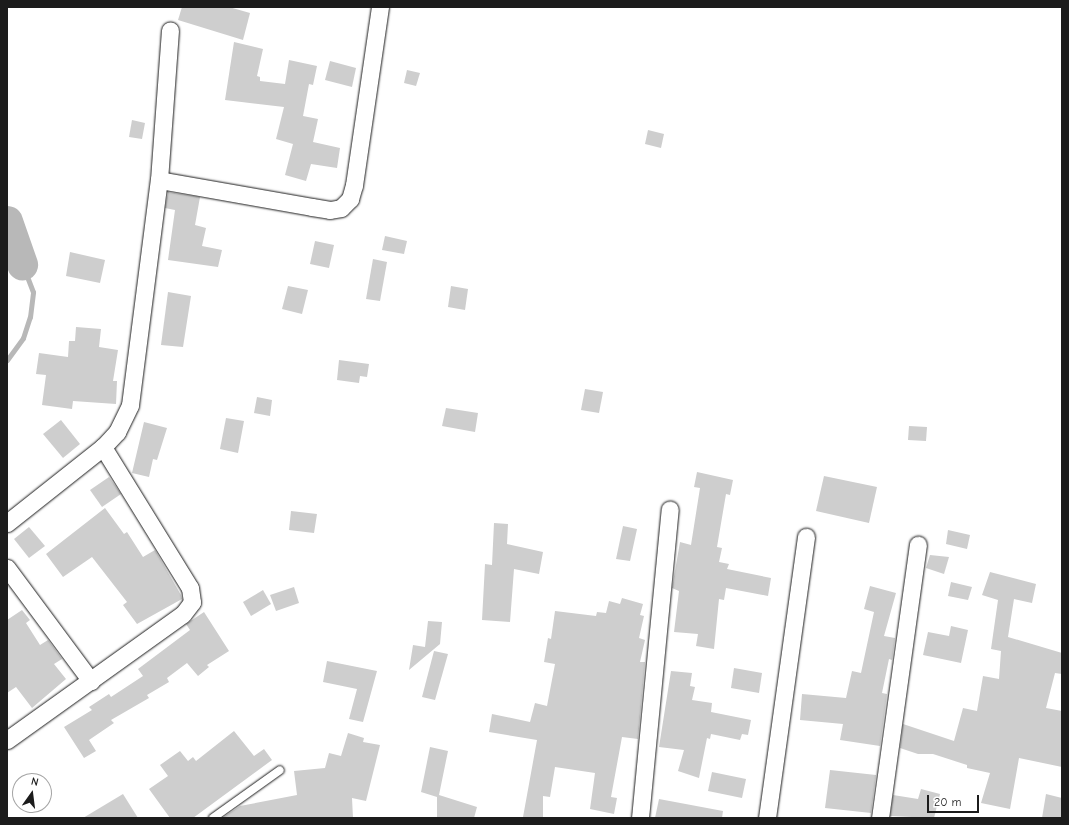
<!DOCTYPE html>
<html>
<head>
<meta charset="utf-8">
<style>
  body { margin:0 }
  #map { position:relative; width:1069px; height:825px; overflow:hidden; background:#fff; font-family:"Comic Neue",sans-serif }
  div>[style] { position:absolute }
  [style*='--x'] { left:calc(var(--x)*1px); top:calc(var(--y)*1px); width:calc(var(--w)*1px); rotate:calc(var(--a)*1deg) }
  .stream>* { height:5px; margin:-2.5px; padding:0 2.5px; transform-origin:2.5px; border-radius:2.5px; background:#b8b8b8 }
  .river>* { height:31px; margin:-15.5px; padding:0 15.5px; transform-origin:15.5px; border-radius:15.5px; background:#b8b8b8 }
  .building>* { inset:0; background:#cecece }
  .roads { filter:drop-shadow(0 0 1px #1c1c1c) drop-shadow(0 0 1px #1c1c1c) }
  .lane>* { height:8px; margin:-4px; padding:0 4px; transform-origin:4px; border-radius:4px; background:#fff }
  .street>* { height:17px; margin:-8.5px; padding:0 8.5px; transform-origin:8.5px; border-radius:8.5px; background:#fff }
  span { translate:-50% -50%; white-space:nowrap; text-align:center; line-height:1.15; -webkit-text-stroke:4px #fff; paint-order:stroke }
  .frame { position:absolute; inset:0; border:8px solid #1c1c1c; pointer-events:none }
  .north { position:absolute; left:12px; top:773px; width:40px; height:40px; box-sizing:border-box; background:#fff; border:1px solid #a4a4a4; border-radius:50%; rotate:14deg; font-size:11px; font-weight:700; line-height:16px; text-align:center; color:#1c1c1c }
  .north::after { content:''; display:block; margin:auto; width:14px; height:18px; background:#1c1c1c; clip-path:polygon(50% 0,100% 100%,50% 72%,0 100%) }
  .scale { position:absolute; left:927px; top:795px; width:52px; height:18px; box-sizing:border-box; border:2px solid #1c1c1c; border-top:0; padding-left:5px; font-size:12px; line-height:14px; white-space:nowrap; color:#1c1c1c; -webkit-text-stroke:3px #fff; paint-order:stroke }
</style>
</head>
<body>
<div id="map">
  <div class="stream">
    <i style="--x:7;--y:360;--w:27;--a:-54"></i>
    <i style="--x:23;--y:338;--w:22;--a:-72"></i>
    <i style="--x:30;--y:317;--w:25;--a:-83"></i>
    <i style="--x:33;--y:292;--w:30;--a:-111"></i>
  </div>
  <div class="river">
    <i style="--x:7;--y:221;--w:46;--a:70.8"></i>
  </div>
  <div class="building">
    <i style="clip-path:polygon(182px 7px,229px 7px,250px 13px,243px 40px,178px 20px)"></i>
    <i style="clip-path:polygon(234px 42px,263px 49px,257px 76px,260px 77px,260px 81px,285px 84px,289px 60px,317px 66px,313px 85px,309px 84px,303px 116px,318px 119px,313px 142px,340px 148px,337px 168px,311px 164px,306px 181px,285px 175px,293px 144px,276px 139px,284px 107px,225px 100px)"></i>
    <i style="clip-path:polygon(330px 61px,356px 68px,352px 87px,325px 80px)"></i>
    <i style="clip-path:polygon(407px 70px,420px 73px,416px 86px,404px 83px)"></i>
    <i style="clip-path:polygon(132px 120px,145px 123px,142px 139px,129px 137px)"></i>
    <i style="clip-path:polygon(648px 130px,664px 134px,661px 148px,645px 144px)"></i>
    <i style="clip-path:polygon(168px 192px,200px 197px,195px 225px,206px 228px,202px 246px,222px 250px,218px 267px,168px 260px,175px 210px,165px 208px)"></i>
    <i style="clip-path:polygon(385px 236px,407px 241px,404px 254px,382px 250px)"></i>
    <i style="clip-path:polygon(315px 241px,334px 245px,329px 268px,310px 264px)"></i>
    <i style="clip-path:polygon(70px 252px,105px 260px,100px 283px,66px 276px)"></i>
    <i style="clip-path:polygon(373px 259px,387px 262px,380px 301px,366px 299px)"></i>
    <i style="clip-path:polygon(288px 286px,308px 290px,302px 314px,282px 309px)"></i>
    <i style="clip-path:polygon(451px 286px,468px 289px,465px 310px,448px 307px)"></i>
    <i style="clip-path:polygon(168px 292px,191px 296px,183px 347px,161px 345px)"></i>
    <i style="clip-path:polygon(76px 327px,101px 329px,99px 347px,118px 350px,113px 381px,117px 381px,116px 404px,73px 401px,72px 409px,42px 405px,46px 375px,36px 374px,39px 353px,68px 357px,69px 341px,75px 341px)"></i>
    <i style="clip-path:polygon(339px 360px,369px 364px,367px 377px,360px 376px,359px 383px,337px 380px)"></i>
    <i style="clip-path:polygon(585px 389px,603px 392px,599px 413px,581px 410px)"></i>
    <i style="clip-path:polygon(257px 397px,272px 400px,270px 416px,254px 413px)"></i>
    <i style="clip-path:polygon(446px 408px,478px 413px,475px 432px,442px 426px)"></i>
    <i style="clip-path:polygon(226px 418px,244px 421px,238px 453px,220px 449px)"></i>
    <i style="clip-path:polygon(61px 420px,80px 444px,63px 458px,43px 434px)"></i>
    <i style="clip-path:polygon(144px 422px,167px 428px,157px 460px,153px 459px,149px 477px,132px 473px)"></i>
    <i style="clip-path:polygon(909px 426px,927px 427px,926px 441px,908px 440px)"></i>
    <i style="clip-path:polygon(697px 472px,733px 480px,730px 495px,726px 494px,717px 547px,722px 548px,719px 562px,729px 564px,727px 569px,771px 578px,768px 596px,726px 588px,724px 600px,719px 599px,714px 649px,696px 646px,698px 634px,674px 632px,679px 591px,672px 588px,680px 542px,691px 545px,700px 488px,694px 487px)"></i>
    <i style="clip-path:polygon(824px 476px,877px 487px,869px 523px,816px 511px)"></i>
    <i style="clip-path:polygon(109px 477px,121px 494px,102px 507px,90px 490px)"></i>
    <i style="clip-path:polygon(105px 508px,124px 534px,127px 532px,143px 557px,155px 550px,181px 595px,182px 599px,137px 624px,123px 605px,127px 602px,92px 557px,63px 577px,46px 554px)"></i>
    <i style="clip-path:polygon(291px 511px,317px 514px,314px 533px,289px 530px)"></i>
    <i style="clip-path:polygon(494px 523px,508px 524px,507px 544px,543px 552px,539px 574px,514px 569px,510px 622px,482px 620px,485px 564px,492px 565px)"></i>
    <i style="clip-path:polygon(623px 526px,637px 529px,630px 561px,616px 559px)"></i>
    <i style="clip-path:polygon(29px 527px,45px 546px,29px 558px,14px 539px)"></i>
    <i style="clip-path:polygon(948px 530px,970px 535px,967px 549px,946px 544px)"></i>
    <i style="clip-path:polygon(930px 555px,949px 557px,944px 574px,926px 568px)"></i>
    <i style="clip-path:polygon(990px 572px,1036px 584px,1032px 603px,1014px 599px,1008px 637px,1062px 653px,1062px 674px,1055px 673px,1046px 708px,1062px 711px,1062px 767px,1019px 758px,1010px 809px,981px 803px,990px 773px,967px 768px,967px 765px,933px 754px,918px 754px,900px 748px,903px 724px,954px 741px,963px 708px,977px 711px,983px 676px,999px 679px,1001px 651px,991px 649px,998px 600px,982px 595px)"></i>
    <i style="clip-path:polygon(951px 582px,972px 587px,968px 600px,948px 596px)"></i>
    <i style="clip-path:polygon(870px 586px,896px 593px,884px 636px,895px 638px,892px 660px,889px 659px,882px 693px,887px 694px,880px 746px,840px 740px,843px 724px,800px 720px,802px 694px,846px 698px,852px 671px,861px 673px,874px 612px,864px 609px)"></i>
    <i style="clip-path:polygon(294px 587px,299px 603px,276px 611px,270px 595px)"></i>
    <i style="clip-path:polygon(263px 590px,271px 604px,251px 616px,243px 602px)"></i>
    <i style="clip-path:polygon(622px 598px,643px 604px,640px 615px,644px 616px,639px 638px,645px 640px,640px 662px,645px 662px,638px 739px,622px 737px,611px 797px,617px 798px,614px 814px,590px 809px,595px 773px,555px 767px,550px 797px,543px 796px,543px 818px,523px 817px,537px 740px,489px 732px,492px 714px,530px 722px,535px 703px,547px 706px,555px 664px,544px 662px,548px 638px,551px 639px,555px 611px,596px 616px,597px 612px,606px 613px,609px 601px,620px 604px)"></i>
    <i style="clip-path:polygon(22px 610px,30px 620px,26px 623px,40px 645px,48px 640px,62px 659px,54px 664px,66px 679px,32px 708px,16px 687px,7px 693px,7px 620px)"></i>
    <i style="clip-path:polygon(204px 612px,229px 651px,207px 665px,209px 667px,198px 676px,187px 663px,167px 678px,169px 682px,147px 695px,149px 698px,111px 720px,114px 723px,89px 740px,96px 751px,84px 758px,64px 727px,92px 710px,89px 707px,109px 694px,111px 697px,143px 676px,138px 669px,190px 630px,186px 624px)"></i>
    <i style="clip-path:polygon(428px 621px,442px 622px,440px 644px,409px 670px,413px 645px,425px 647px)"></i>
    <i style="clip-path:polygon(951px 626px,968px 630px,961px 663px,923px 655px,928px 632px,949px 636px)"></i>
    <i style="clip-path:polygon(434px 651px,448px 654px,435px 700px,422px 697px)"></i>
    <i style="clip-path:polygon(327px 661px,377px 671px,363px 722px,349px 719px,357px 689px,323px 682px)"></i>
    <i style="clip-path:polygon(734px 668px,762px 673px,759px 693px,731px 688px)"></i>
    <i style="clip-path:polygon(671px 671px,692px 673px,690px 686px,695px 687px,692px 700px,712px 703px,711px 712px,751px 720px,748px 735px,742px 734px,740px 740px,711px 734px,710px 739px,707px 738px,699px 778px,678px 771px,684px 750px,659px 747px)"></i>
    <i style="clip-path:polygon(234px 731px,254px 756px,264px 749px,272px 760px,193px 818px,170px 818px,149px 789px,168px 776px,160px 765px,180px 751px,188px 761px,193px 757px,196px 761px)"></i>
    <i style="clip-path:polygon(348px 733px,364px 738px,363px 742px,380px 745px,366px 801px,352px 798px,353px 818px,222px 818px,240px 806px,297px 795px,294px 771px,325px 768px,329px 753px,341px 756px)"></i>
    <i style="clip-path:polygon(430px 747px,448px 751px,439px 795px,477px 807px,474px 818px,437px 818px,437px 797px,421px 792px)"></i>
    <i style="clip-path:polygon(830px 770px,876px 775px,871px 813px,825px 808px)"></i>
    <i style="clip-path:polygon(712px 772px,746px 779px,742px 798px,708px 791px)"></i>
    <i style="clip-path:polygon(921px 789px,940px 794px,934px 818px,890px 816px,893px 795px,918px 799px)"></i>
    <i style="clip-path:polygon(123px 794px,138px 818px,83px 818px)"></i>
    <i style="clip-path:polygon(1046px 794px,1062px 798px,1062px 818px,1042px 818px)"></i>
    <i style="clip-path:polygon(659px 799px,723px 811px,722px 818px,655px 818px)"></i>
  </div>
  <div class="roads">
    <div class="lane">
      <i style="--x:213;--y:818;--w:82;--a:-35.6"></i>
    </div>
    <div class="street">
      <i style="--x:159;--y:180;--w:155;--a:10"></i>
      <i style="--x:312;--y:207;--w:18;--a:9"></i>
      <i style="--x:330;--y:210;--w:11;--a:-10"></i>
      <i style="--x:341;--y:208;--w:13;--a:-45"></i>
      <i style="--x:350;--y:199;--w:15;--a:-74"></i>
      <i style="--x:354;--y:185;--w:180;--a:-81.7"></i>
      <i style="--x:7;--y:523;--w:122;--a:-38.4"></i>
      <i style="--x:103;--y:447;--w:21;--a:-47"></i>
      <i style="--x:117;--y:432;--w:30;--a:-64"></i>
      <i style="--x:130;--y:405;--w:227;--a:-82.7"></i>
      <i style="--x:159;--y:180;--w:150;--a:-85.8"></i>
      <i style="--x:7;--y:568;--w:141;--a:53.4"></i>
      <i style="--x:7;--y:740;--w:216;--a:-35.6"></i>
      <i style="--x:183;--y:614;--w:15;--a:-53"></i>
      <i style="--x:192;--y:602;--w:14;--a:-98"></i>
      <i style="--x:190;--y:588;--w:166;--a:-121.7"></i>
      <i style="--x:640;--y:818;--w:310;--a:-84.5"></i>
      <i style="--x:767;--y:818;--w:284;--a:-82.1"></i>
      <i style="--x:880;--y:818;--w:276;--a:-82.1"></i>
    </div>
  </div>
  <div class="frame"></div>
  <div class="north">N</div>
  <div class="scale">20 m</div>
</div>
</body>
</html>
